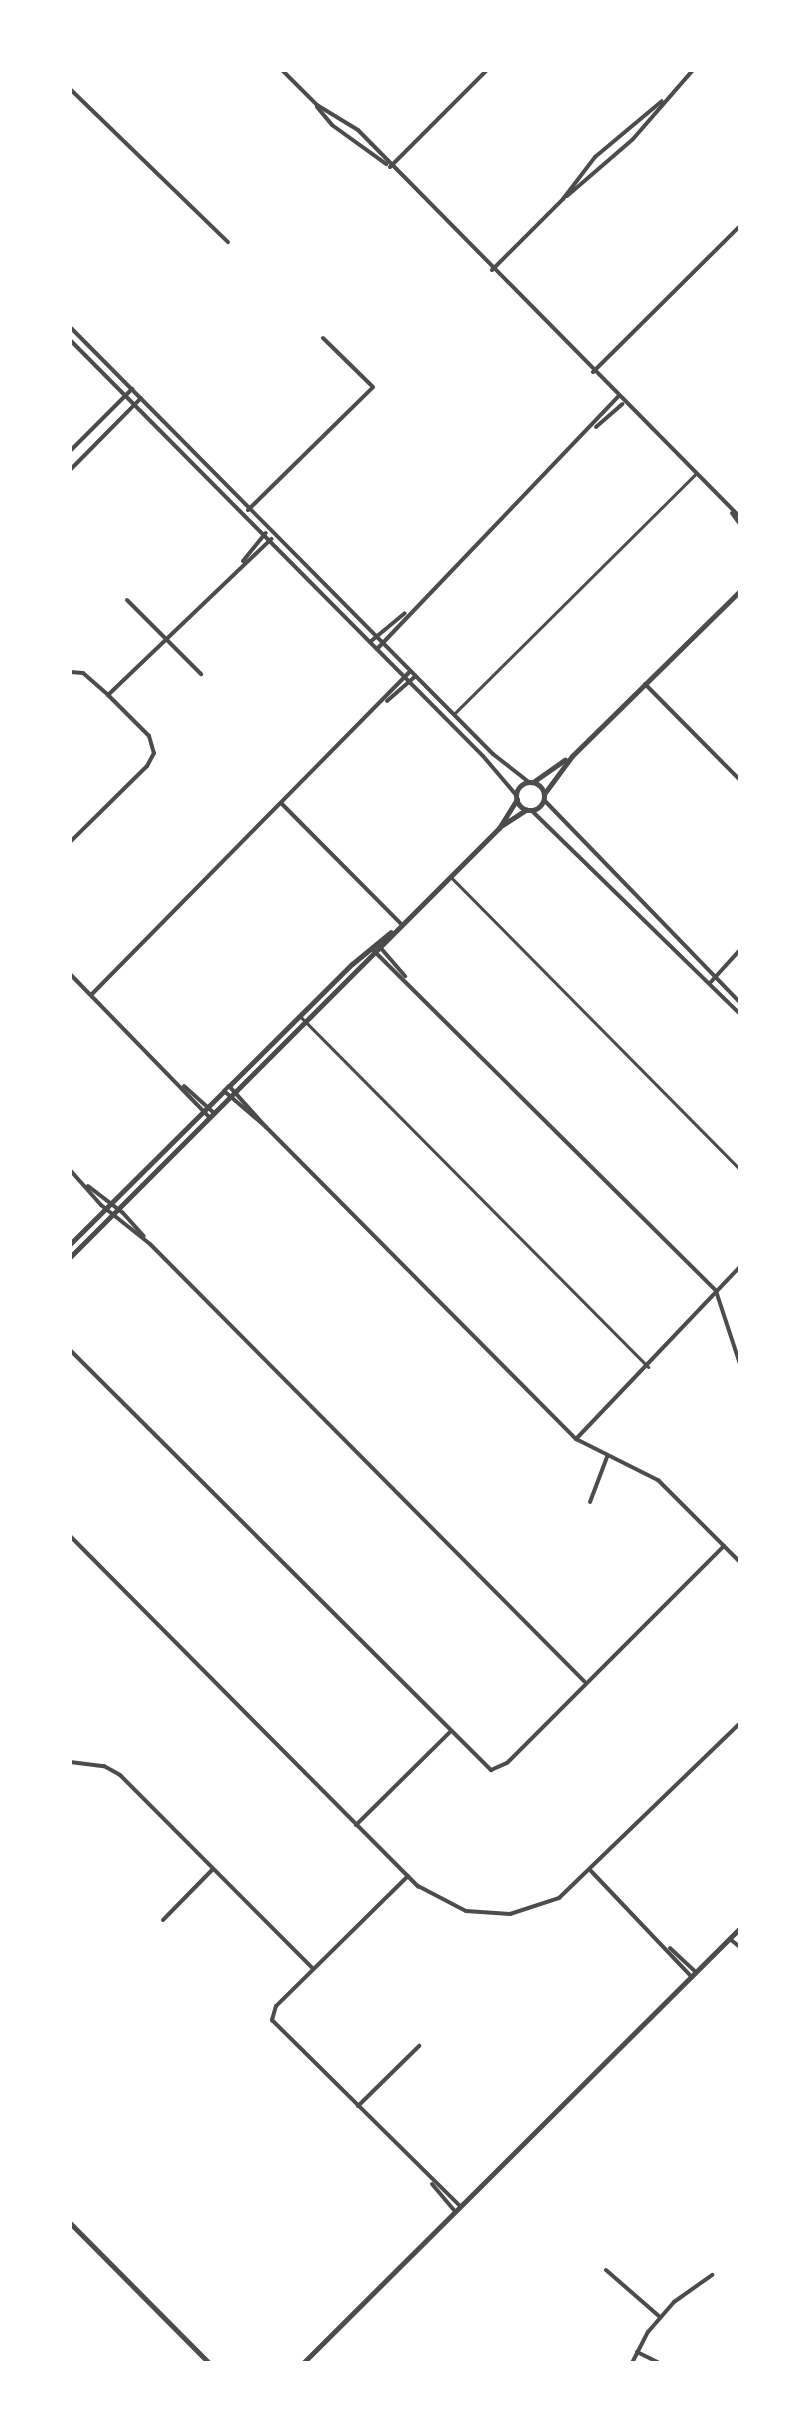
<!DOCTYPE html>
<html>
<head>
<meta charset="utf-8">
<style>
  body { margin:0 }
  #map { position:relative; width:810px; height:2433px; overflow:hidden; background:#fff; font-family:"Source Sans 3",sans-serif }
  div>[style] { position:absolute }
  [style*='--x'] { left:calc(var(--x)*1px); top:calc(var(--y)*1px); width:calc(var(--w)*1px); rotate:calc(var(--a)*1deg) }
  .service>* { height:2.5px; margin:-1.25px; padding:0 1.25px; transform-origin:1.25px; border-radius:1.25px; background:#4c4c4c }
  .minor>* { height:4px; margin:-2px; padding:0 2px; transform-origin:2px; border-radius:2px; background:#4c4c4c }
  .tertiary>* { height:5px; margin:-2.5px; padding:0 2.5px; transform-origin:2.5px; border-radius:2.5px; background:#4c4c4c }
  .tertiary>.ring { margin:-2.5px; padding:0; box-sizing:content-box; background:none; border:5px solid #4c4c4c; border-radius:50% }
  span { translate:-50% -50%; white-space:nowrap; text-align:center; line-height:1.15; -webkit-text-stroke:8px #fff; paint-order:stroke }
  .frame { position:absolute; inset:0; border:72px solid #fff; pointer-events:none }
</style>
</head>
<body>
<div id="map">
  <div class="service">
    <i style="--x:455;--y:713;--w:338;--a:-44.8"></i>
    <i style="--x:451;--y:877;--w:411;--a:45.3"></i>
    <i style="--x:301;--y:1017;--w:493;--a:45.2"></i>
  </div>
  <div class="minor">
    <i style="--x:282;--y:70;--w:49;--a:45"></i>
    <i style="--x:317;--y:105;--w:48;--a:31.4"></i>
    <i style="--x:358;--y:130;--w:544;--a:45.37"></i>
    <i style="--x:70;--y:89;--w:220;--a:44.1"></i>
    <i style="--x:317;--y:107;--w:23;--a:50"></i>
    <i style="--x:332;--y:125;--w:67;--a:35.8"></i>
    <i style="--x:390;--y:167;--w:137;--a:-45"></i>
    <i style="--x:567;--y:196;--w:87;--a:-40.8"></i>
    <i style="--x:633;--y:139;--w:91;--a:-49"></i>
    <i style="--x:492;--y:270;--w:100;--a:-45"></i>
    <i style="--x:563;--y:199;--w:53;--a:-52.7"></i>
    <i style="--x:595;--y:157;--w:87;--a:-39.9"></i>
    <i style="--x:70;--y:327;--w:601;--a:45.27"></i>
    <i style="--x:493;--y:754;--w:47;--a:38.1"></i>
    <i style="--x:70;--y:340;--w:586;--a:45.21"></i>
    <i style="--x:483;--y:756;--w:52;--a:49.6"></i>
    <i style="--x:593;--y:372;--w:207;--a:-44.8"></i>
    <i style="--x:596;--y:427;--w:35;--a:-41"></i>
    <i style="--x:70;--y:451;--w:88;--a:-45"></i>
    <i style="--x:70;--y:470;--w:101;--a:-45.4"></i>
    <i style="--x:248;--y:510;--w:175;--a:-44.5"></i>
    <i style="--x:373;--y:387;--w:70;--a:-135.6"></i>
    <i style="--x:732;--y:513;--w:14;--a:54"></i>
    <i style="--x:243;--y:561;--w:36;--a:-51"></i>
    <i style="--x:127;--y:600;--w:105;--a:45"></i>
    <i style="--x:370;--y:642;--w:45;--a:-39.6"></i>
    <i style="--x:377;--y:649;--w:349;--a:-46.3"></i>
    <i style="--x:70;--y:672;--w:13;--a:4"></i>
    <i style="--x:83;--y:673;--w:33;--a:41"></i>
    <i style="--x:108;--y:695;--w:58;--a:45"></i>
    <i style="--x:149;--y:736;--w:18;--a:74"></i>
    <i style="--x:154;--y:753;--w:15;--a:118"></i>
    <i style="--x:147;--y:766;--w:108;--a:135.4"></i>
    <i style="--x:645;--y:684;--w:135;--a:45.3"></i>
    <i style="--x:108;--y:695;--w:226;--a:-43.7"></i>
    <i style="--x:387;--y:701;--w:38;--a:-41"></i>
    <i style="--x:544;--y:800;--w:281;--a:45.9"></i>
    <i style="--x:282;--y:804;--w:169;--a:45.2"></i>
    <i style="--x:531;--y:810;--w:292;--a:44.3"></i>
    <i style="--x:379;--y:946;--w:40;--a:49"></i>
    <i style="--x:374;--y:951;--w:482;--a:44.8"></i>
    <i style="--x:716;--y:1291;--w:77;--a:71.8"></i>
    <i style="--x:70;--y:974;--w:199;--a:45.8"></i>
    <i style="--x:710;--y:983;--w:45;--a:-47.7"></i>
    <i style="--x:91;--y:995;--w:455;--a:-45.4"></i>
    <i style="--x:184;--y:1086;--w:40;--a:42"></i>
    <i style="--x:266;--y:1127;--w:55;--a:-132.1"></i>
    <i style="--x:229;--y:1086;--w:7;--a:135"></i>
    <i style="--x:224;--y:1091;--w:55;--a:40.6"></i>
    <i style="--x:266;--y:1127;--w:440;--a:45.2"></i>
    <i style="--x:576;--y:1439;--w:92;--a:26.6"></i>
    <i style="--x:658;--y:1480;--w:116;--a:45"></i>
    <i style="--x:70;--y:1170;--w:47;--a:48.5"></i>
    <i style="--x:101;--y:1205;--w:63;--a:38.5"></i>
    <i style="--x:150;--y:1244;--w:616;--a:45.2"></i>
    <i style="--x:88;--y:1186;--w:44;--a:37.6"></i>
    <i style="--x:123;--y:1213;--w:31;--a:48"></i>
    <i style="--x:70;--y:1350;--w:595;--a:44.93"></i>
    <i style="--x:491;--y:1770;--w:17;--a:-24"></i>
    <i style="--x:507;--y:1763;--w:307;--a:-45"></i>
    <i style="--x:576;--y:1439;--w:238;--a:-46.4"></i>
    <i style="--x:590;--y:1502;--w:48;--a:-69.3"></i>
    <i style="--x:70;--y:1536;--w:494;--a:45.2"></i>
    <i style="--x:418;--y:1886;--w:54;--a:27.5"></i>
    <i style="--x:466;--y:1911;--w:44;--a:3.9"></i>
    <i style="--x:510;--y:1914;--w:52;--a:-18.1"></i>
    <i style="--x:559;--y:1898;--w:252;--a:-44"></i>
    <i style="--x:70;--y:1762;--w:34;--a:7"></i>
    <i style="--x:104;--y:1766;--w:18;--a:29"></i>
    <i style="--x:120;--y:1775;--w:272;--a:45.1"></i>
    <i style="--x:356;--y:1825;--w:131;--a:-44.7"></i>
    <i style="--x:591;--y:1871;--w:145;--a:46.4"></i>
    <i style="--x:408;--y:1876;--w:185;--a:135.4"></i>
    <i style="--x:276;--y:2006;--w:15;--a:106"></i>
    <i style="--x:272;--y:2020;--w:264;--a:44.7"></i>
    <i style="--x:163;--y:1920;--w:70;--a:-45.6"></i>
    <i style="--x:730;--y:1939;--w:13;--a:39"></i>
    <i style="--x:670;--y:1948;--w:35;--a:43"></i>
    <i style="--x:358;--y:2106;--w:86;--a:-44.5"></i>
    <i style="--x:432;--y:2184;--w:35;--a:50"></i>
    <i style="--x:606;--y:2270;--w:70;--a:41"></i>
    <i style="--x:637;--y:2352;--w:25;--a:26"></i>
    <i style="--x:632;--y:2363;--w:35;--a:-63"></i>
    <i style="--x:648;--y:2332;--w:40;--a:-49"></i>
    <i style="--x:674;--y:2302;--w:47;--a:-35.4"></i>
  </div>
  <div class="tertiary">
    <i style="--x:533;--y:782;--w:39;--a:-35"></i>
    <i class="ring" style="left:516px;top:782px;width:23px;height:23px"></i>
    <i style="--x:544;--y:794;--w:47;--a:-53.6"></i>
    <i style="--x:572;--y:756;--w:235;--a:-44.5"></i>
    <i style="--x:501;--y:826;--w:30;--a:-33"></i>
    <i style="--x:229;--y:1086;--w:173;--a:-44.8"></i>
    <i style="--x:352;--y:964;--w:50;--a:-39.4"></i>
    <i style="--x:70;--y:1244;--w:217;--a:-44.8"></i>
    <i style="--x:70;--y:1257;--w:607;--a:-45"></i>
    <i style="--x:499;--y:828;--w:34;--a:-58"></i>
    <i style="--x:70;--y:2223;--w:197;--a:45.2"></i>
    <i style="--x:303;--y:2363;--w:617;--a:-44.87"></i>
  </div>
  <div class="frame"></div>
</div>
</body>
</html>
